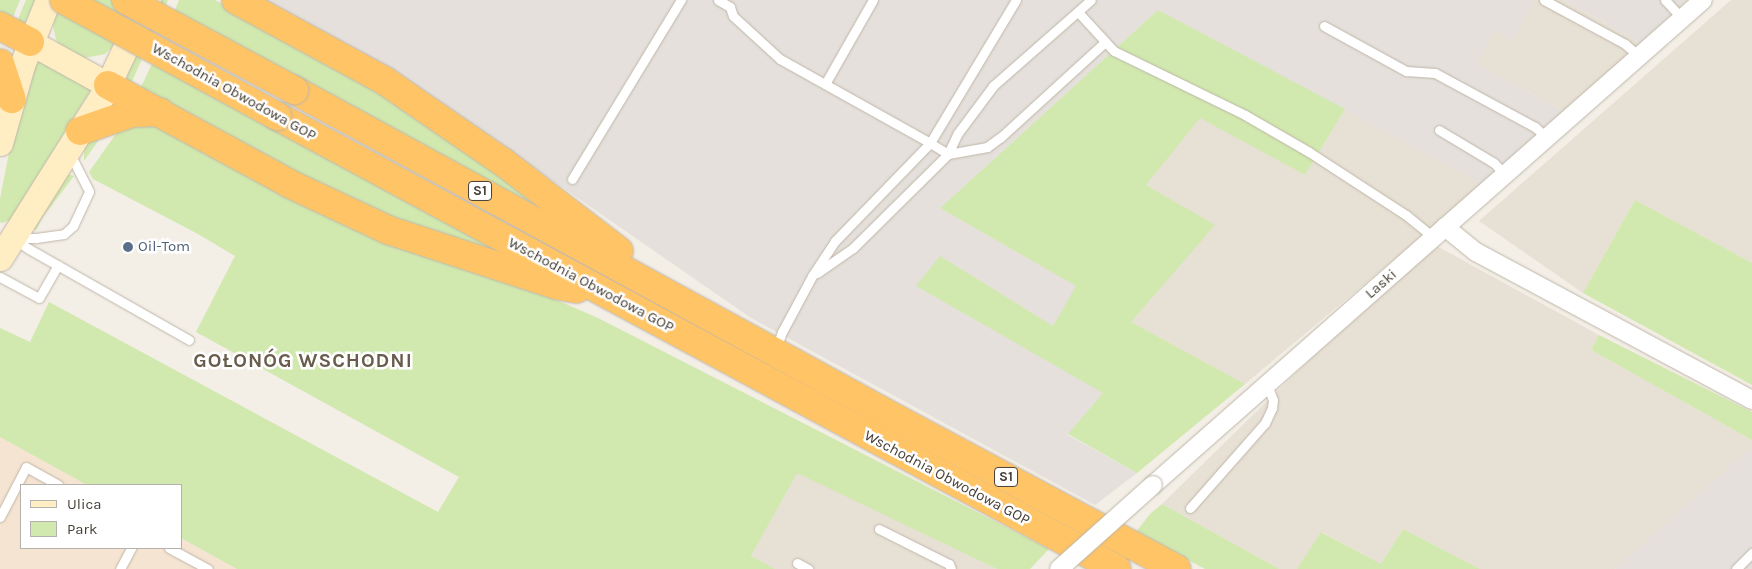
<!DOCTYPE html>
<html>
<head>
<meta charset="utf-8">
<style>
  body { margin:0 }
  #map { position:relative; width:1752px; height:569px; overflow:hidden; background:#f3eee6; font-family:Karla,sans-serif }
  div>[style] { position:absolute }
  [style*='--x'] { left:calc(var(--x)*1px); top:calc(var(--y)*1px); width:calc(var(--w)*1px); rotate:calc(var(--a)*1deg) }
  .residential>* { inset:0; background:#e7e0d4 }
  .commercial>* { inset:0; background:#f5e4d1 }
  .industrial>* { inset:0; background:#e5e0db }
  .green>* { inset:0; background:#d1e8ae }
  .roads { filter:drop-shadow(0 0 1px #bfb6a9) drop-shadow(0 0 1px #bfb6a9) }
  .lane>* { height:9px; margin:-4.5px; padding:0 4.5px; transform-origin:4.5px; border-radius:4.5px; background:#fff }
  .street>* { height:18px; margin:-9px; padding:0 9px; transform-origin:9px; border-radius:9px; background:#fff }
  .secondary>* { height:25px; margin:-12.5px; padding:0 12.5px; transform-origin:12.5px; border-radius:12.5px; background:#ffeec4 }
  .highway>* { height:28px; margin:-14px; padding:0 14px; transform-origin:14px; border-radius:14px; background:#fec466 }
  .bridges { filter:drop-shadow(0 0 1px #bfb6a9) drop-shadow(0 0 1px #bfb6a9) }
  .street-bridge>* { height:18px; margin:-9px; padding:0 9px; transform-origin:9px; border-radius:9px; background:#fff }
  .highway-bridge>* { height:28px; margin:-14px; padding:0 14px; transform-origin:14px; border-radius:14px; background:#fec466 }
  .dots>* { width:14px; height:14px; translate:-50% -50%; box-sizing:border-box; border:2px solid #fff; border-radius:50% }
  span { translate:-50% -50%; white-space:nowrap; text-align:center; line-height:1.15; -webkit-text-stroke:5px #fff; paint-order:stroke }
  .shield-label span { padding:1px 4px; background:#fff; border:1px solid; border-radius:4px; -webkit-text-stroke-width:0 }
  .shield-label { font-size:14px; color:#463f35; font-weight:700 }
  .street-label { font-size:15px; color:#463f35 }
  .service-label { font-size:15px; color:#4e5e75 }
  .left { translate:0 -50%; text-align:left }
  .district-label { font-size:20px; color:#695c4c; font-weight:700; letter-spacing:1px }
  .legend { position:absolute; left:20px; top:484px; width:162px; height:65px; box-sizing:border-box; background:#fff; border:1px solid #b5b2ae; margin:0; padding:6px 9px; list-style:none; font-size:15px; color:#463f35 }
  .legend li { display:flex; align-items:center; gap:10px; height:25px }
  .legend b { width:25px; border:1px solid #b5b2ae }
</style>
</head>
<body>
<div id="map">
  <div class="residential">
    <i style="clip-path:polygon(1535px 0,1563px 0,1640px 43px,1564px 111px,1477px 64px,1495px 30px,1513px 40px)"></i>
    <i style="clip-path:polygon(1731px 0,1752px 0,1752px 263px,1635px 200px,1583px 293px,1479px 221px)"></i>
    <i style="clip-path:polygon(1345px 109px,1483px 185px,1245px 384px,1131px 322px,1214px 225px,1146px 185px,1200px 117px,1305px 175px)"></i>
    <i style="clip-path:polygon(1437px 246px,1599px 335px,1591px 350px,1752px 440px,1752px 447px,1615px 569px,1480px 569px,1403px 529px,1381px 564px,1322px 532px,1297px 569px,1279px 569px,1162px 504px,1303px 366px)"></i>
    <i style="clip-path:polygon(797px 472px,997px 569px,775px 569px,751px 556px)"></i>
  </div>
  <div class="commercial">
    <i style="clip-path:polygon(0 437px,87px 485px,21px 485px,21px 548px,181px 548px,181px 538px,237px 569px,0 569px)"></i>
  </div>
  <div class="industrial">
    <i style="clip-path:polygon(261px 0,1535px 0,1513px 41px,1495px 30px,1477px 64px,1564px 111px,1483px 185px,1158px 10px,940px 208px,1077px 286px,1053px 326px,941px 257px,1103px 393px,1068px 435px,1137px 473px,1095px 505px,751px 318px,439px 102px)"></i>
    <i style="clip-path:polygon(1563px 0,1688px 0,1640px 43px)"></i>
    <i style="clip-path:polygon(1752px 447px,1752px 569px,1615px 569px,1704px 489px)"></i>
  </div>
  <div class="green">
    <i style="clip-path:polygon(0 0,20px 0,11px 22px,0 15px)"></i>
    <i style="clip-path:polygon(26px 0,35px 0,24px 25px,16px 24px)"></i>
    <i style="clip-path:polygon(59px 0,135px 0,114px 45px,105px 54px,85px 58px,60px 46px,56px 40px,53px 25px)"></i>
    <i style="clip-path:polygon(160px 0,168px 0,130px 86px,124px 80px)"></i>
    <i style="clip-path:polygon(179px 0,215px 0,369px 82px,541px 203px,542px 210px,174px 13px)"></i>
    <i style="clip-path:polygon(1158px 10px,1345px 109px,1305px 175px,1200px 118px,1146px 185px,1215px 225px,1131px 322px,1245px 384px,1137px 473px,1068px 434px,1103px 393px,916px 286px,940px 256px,1053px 326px,1076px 286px,940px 208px)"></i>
    <i style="clip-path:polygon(37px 59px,92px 88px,10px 220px,2px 223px,0 222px,0 199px,15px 122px)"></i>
    <i style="clip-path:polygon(153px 62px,395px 195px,523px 260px,522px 265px,346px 201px,139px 91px)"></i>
    <i style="clip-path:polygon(140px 118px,598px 318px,1049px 549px,1030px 569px,997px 569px,797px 473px,751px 556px,775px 569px,237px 569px,181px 538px,181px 485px,87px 485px,0 437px,0 328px,30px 342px,49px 302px,438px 512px,459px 477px,196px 332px,235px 256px,198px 234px,93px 179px,89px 172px,125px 121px)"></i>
    <i style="clip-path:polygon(110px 124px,84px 161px,84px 150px,91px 138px)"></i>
    <i style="clip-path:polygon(67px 174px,74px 176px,43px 217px,36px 230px,32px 229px)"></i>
    <i style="clip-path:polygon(1635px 200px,1752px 263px,1752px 385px,1583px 293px)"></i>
    <i style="clip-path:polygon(1599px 335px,1752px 412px,1752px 440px,1591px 350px)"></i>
    <i style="clip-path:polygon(1162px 504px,1279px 569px,1205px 569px,1136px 532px,1150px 514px)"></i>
    <i style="clip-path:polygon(1403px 529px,1480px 569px,1297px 569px,1321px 532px,1381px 564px)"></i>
  </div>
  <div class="roads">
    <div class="lane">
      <i style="--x:718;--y:0;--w:14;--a:30"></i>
      <i style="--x:730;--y:7;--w:9;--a:72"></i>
      <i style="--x:733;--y:16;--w:64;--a:42.5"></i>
      <i style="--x:780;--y:59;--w:172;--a:29.2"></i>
      <i style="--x:930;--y:143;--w:167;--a:-59"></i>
      <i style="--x:1544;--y:0;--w:92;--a:28.5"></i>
      <i style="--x:1625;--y:44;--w:18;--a:41"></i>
      <i style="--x:1665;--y:0;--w:25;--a:47"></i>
      <i style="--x:1078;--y:12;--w:53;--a:47.3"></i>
      <i style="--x:1114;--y:51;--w:146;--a:26"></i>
      <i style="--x:1245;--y:115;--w:74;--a:30"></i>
      <i style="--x:1309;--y:152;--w:116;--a:33"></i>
      <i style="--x:1406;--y:215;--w:36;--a:39"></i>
      <i style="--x:1324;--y:26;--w:94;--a:28.8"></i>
      <i style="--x:1406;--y:71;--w:29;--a:4"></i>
      <i style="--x:1435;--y:73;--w:114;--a:28.4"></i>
      <i style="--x:1535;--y:127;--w:16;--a:43"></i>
      <i style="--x:825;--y:84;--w:97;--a:-60.3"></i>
      <i style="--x:1439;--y:130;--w:64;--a:31"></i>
      <i style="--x:1494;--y:163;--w:16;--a:47"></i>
      <i style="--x:572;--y:179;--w:210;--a:-58.7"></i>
      <i style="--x:18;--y:238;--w:18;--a:0"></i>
      <i style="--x:36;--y:238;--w:28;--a:-8"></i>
      <i style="--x:64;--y:234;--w:12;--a:-42"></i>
      <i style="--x:73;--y:226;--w:38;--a:-65"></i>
      <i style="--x:89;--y:191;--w:42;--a:-117.2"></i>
      <i style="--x:14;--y:239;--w:18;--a:34"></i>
      <i style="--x:29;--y:249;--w:184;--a:29.6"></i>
      <i style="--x:817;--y:273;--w:44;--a:-34.8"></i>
      <i style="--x:853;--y:248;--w:134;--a:-44.7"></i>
      <i style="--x:948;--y:154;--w:40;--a:-10"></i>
      <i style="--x:987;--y:147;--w:17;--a:-36"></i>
      <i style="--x:1001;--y:137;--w:141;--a:-42.4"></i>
      <i style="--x:0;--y:277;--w:44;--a:28.3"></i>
      <i style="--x:39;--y:298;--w:38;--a:-60"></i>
      <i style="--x:776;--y:349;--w:18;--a:-71"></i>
      <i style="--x:782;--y:332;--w:64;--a:-61.8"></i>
      <i style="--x:812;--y:276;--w:42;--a:-56.7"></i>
      <i style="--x:835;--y:241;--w:136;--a:-45.9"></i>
      <i style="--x:930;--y:143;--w:21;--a:31"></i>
      <i style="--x:948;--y:154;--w:23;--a:-65"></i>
      <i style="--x:958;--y:133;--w:59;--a:-53.3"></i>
      <i style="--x:993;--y:86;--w:130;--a:-41.3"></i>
      <i style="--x:1190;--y:508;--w:113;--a:-48.6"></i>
      <i style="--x:1265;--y:423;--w:17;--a:-65"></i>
      <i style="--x:1272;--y:408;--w:8;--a:-83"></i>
      <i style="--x:1273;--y:400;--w:16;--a:-112"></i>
      <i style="--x:0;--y:517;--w:56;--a:-62.5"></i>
      <i style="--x:26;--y:467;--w:37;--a:29"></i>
      <i style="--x:879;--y:529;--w:78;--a:26.6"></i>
      <i style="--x:949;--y:564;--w:5;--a:68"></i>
      <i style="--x:169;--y:548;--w:44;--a:28.3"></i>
      <i style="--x:797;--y:563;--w:13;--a:29"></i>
      <i style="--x:120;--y:569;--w:24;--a:-62"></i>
      <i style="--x:1736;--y:569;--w:23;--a:-45"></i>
    </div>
    <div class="street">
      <i style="--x:1445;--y:227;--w:40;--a:39"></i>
      <i style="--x:1476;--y:252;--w:313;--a:28.2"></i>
      <i style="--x:1153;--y:485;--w:733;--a:-41.41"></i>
    </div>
    <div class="secondary">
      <i style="--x:30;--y:42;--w:89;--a:28.9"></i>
      <i style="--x:0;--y:143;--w:81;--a:-74.2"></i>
      <i style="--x:22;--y:65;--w:70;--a:-68.2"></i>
      <i style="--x:0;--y:258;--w:195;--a:-57.8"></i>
      <i style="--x:104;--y:93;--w:103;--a:-64.7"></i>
    </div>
    <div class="highway">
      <i style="--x:236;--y:0;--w:170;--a:28.5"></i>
      <i style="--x:385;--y:81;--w:143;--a:34.5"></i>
      <i style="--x:503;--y:162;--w:146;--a:37.5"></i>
      <i style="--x:0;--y:26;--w:34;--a:28"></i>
      <i style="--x:0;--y:63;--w:38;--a:72"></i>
      <i style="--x:108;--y:85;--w:207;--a:28.5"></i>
      <i style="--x:290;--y:184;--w:108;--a:25.1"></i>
      <i style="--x:388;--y:230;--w:177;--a:18.1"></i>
      <i style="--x:556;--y:285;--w:21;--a:11"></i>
      <i style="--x:294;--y:90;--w:689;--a:28.61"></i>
      <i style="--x:899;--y:420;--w:315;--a:28.2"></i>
      <i style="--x:277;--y:116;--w:954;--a:28.34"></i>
      <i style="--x:80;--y:131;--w:55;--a:-19.1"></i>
      <i style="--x:132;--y:113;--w:28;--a:-2"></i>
    </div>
  </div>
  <div class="bridges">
    <div class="street-bridge">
      <i style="--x:1059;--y:569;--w:126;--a:-41.8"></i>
    </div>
    <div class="highway-bridge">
      <i style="--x:64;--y:0;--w:243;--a:28.6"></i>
      <i style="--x:126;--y:0;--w:191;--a:28.2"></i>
    </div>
  </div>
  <div class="dots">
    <i style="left:128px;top:247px;background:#5c6f8a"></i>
  </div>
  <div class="shield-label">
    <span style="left:480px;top:191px">S1</span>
    <span style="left:1006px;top:477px">S1</span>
  </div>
  <div class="street-label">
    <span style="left:234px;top:92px;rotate:29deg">Wschodnia Obwodowa GOP</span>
    <span style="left:1381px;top:284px;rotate:-41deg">Laski</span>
    <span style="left:591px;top:285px;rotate:28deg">Wschodnia Obwodowa GOP</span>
    <span style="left:947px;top:478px;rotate:28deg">Wschodnia Obwodowa GOP</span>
  </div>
  <div class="service-label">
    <span class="left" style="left:138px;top:247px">Oil-Tom</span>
  </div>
  <div class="district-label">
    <span style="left:303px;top:360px">GOŁONÓG WSCHODNI</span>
  </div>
  <ul class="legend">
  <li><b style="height:6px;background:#ffeec4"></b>Ulica</li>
  <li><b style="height:14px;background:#d1e8ae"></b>Park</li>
  </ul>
</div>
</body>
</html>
